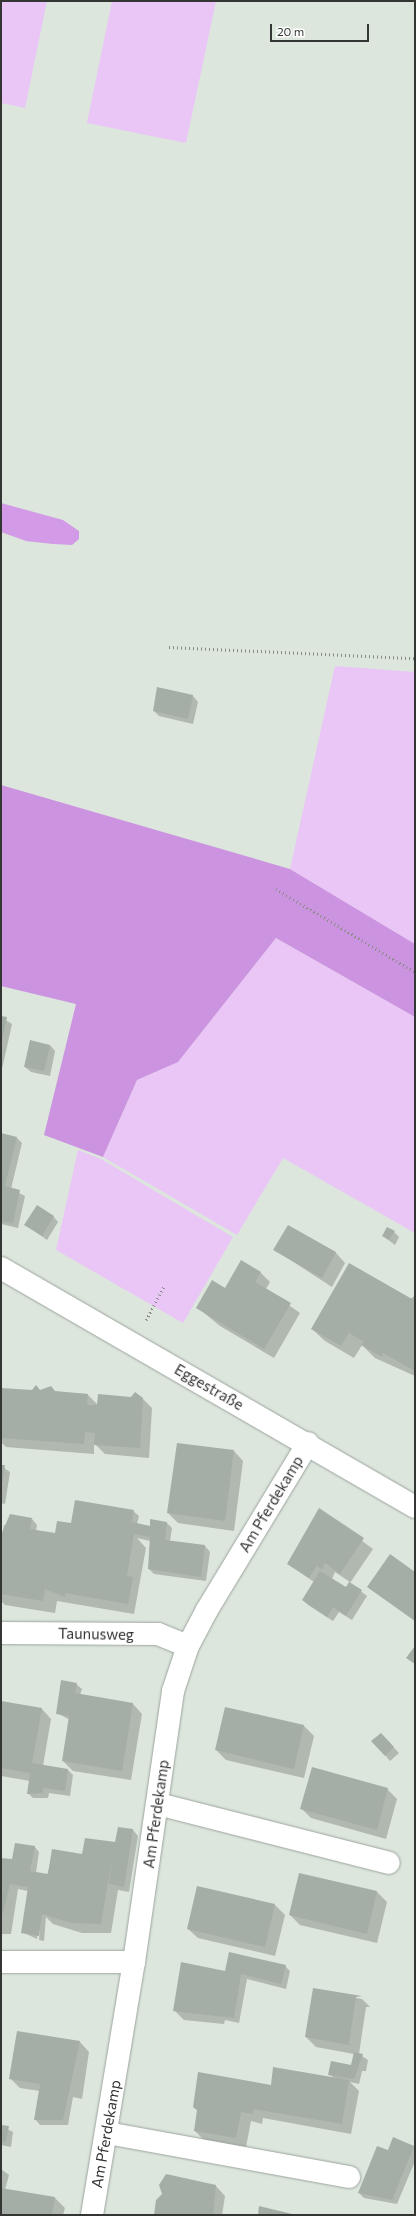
<!DOCTYPE html>
<html>
<head>
<meta charset="utf-8">
<style>
  body { margin:0 }
  #map { position:relative; width:416px; height:2216px; overflow:hidden; background:#dce6dd; font-family:Commissioner,sans-serif }
  div>[style] { position:absolute }
  [style*='--x'] { left:calc(var(--x)*1px); top:calc(var(--y)*1px); width:calc(var(--w)*1px); rotate:calc(var(--a)*1deg) }
  .green>* { inset:0; background:#eac6f7 }
  .forest>* { inset:0; background:#cc93e0 }
  .water>* { inset:0; background:#d39ae7 }
  .shadow>* { inset:0; background:#0003 }
  .building>* { inset:0; background:#a5aea6 }
  .path>* { height:2.5px; margin-top:-1.25px; transform-origin:0; background:repeating-linear-gradient(90deg,#858b85 0 1px,transparent 0 4px) }
  .roads { filter:drop-shadow(0 0 1px #9ca49d) drop-shadow(0 0 1px #9ca49d) }
  .minor>* { height:22px; margin:-11px; padding:0 11px; transform-origin:11px; border-radius:11px; background:#fff }
  span { translate:-50% -50%; white-space:nowrap; text-align:center; line-height:1.15; -webkit-text-stroke:3px #fff; paint-order:stroke }
  .street-label { font-size:15px; color:#333633 }
  .frame { position:absolute; inset:0; border:2px solid #333633; pointer-events:none }
  .scale { position:absolute; left:270px; top:24px; width:99px; height:18px; box-sizing:border-box; border:2px solid #333633; border-top:0; padding-left:5px; font-size:12px; line-height:14px; white-space:nowrap; color:#333633; -webkit-text-stroke:3px #fff; paint-order:stroke }
</style>
</head>
<body>
<div id="map">
  <div class="green">
    <i style="clip-path:polygon(1px 1px,47px 1px,25px 108px,1px 103px)"></i>
    <i style="clip-path:polygon(112px 1px,216px 1px,186px 143px,87px 123px)"></i>
    <i style="clip-path:polygon(335px 666px,415px 672px,415px 944px,290px 869px)"></i>
    <i style="clip-path:polygon(276px 938px,415px 1017px,415px 1233px,283px 1158px,237px 1235px,103px 1157px,137px 1080px,178px 1062px)"></i>
    <i style="clip-path:polygon(78px 1150px,101px 1159px,233px 1237px,183px 1323px,56px 1250px)"></i>
  </div>
  <div class="forest">
    <i style="clip-path:polygon(1px 785px,290px 869px,415px 944px,415px 1017px,276px 938px,178px 1062px,137px 1080px,103px 1157px,44px 1135px,76px 1004px,1px 986px)"></i>
  </div>
  <div class="water">
    <i style="clip-path:polygon(1px 503px,63px 520px,79px 531px,79px 539px,72px 545px,53px 544px,26px 541px,1px 532px)"></i>
  </div>
  <div class="shadow">
    <i style="clip-path:polygon(193px 696px,198px 702px,193px 724px,159px 716px,154px 711px)"></i>
    <i style="clip-path:polygon(1px 1017px,12px 1024px,2px 1069px,1px 1069px)"></i>
    <i style="clip-path:polygon(50px 1045px,55px 1051px,50px 1076px,31px 1072px,25px 1067px)"></i>
    <i style="clip-path:polygon(1px 1134px,17px 1138px,22px 1143px,11px 1189px,25px 1196px,18px 1228px,1px 1224px)"></i>
    <i style="clip-path:polygon(53px 1216px,58px 1222px,47px 1240px,26px 1225px)"></i>
    <i style="clip-path:polygon(289px 1226px,336px 1253px,345px 1263px,332px 1287px,275px 1250px)"></i>
    <i style="clip-path:polygon(394px 1232px,399px 1237px,395px 1245px,383px 1236px)"></i>
    <i style="clip-path:polygon(260px 1272px,270px 1282px,266px 1289px,300px 1313px,274px 1358px,220px 1326px,198px 1308px,225px 1289px)"></i>
    <i style="clip-path:polygon(415px 1297px,415px 1376px,375px 1358px,362px 1345px,354px 1358px,325px 1341px,312px 1329px)"></i>
    <i style="clip-path:polygon(1px 1389px,87px 1394px,98px 1405px,142px 1398px,152px 1408px,149px 1458px,105px 1454px,94px 1443px,94px 1454px,6px 1447px,1px 1442px)"></i>
    <i style="clip-path:polygon(234px 1451px,243px 1461px,234px 1531px,178px 1523px,168px 1513px)"></i>
    <i style="clip-path:polygon(1px 1466px,10px 1472px,5px 1504px,1px 1503px)"></i>
    <i style="clip-path:polygon(evenodd,320px 1510px,373px 1549px,350px 1583px,367px 1596px,352px 1620px,339px 1612px,333px 1621px,308px 1605px,303px 1600px,314px 1582px,288px 1564px,320px 1510px,335px 1572px,350px 1582px,346px 1588px,332px 1579px,335px 1572px)"></i>
    <i style="clip-path:polygon(133px 1511px,139px 1516px,137px 1524px,151px 1527px,167px 1523px,172px 1528px,170px 1541px,205px 1546px,210px 1552px,206px 1581px,154px 1574px,149px 1569px,150px 1541px,137px 1538px,146px 1548px,134px 1614px,57px 1601px,55px 1613px,5px 1605px,1px 1601px,1px 1541px,4px 1525px,11px 1526px,11px 1515px,32px 1519px,37px 1525px,36px 1531px,56px 1534px,74px 1525px)"></i>
    <i style="clip-path:polygon(415px 1573px,415px 1621px,368px 1587px)"></i>
    <i style="clip-path:polygon(76px 1684px,82px 1689px,80px 1695px,133px 1704px,142px 1714px,131px 1780px,73px 1771px,63px 1761px,70px 1720px,57px 1713px)"></i>
    <i style="clip-path:polygon(1px 1702px,42px 1709px,51px 1719px,43px 1766px,68px 1770px,73px 1775px,70px 1796px,49px 1793px,48px 1798px,33px 1798px,28px 1793px,30px 1781px,1px 1776px)"></i>
    <i style="clip-path:polygon(226px 1708px,304px 1726px,314px 1736px,304px 1778px,226px 1760px,216px 1750px)"></i>
    <i style="clip-path:polygon(381px 1734px,399px 1753px,390px 1761px,385px 1755px)"></i>
    <i style="clip-path:polygon(387px 1789px,397px 1799px,386px 1839px,311px 1818px,301px 1808px)"></i>
    <i style="clip-path:polygon(119px 1828px,133px 1830px,138px 1836px,129px 1892px,118px 1890px,111px 1933px,82px 1933px,53px 1924px,46px 1917px,44px 1941px,39px 1940px,43px 1887px,37px 1939px,22px 1932px,28px 1891px,18px 1889px,11px 1934px,1px 1934px,1px 1859px,11px 1860px,34px 1846px,39px 1852px,36px 1873px,47px 1876px,53px 1851px,85px 1856px,117px 1844px)"></i>
    <i style="clip-path:polygon(300px 1874px,377px 1892px,387px 1902px,377px 1943px,300px 1925px,290px 1915px)"></i>
    <i style="clip-path:polygon(275px 1905px,285px 1915px,275px 1956px,198px 1938px,188px 1929px)"></i>
    <i style="clip-path:polygon(182px 1963px,224px 1972px,285px 1966px,290px 1971px,286px 1989px,247px 1979px,239px 2023px,225px 2020px,224px 2024px,184px 2020px,174px 2010px)"></i>
    <i style="clip-path:polygon(314px 1990px,362px 1999px,370px 2007px,366px 2007px,359px 2054px,368px 2060px,366px 2071px,362px 2071px,359px 2084px,350px 2082px,359px 2091px,351px 2134px,263px 2118px,262px 2124px,251px 2121px,246px 2147px,205px 2141px,195px 2131px,198px 2111px,194px 2107px,271px 2086px,334px 2078px,329px 2074px,352px 2066px,354px 2054px,316px 2047px,306px 2037px)"></i>
    <i style="clip-path:polygon(80px 2042px,89px 2052px,82px 2099px,73px 2097px,68px 2125px,40px 2125px,35px 2119px,40px 2091px,20px 2088px,10px 2078px)"></i>
    <i style="clip-path:polygon(1px 2126px,13px 2132px,11px 2147px,1px 2145px)"></i>
    <i style="clip-path:polygon(414px 2146px,415px 2161px,397px 2204px,364px 2198px,359px 2193px,389px 2151px)"></i>
    <i style="clip-path:polygon(1px 2169px,9px 2175px,5px 2190px,55px 2198px,65px 2208px,63px 2215px,1px 2215px)"></i>
    <i style="clip-path:polygon(216px 2186px,225px 2196px,222px 2215px,155px 2215px)"></i>
  </div>
  <div class="building">
    <i style="clip-path:polygon(157px 687px,193px 695px,188px 719px,153px 711px)"></i>
    <i style="clip-path:polygon(1px 1016px,7px 1017px,2px 1041px,1px 1041px)"></i>
    <i style="clip-path:polygon(30px 1040px,50px 1045px,44px 1071px,24px 1067px)"></i>
    <i style="clip-path:polygon(1px 1133px,17px 1137px,5px 1186px,20px 1190px,13px 1223px,1px 1221px)"></i>
    <i style="clip-path:polygon(37px 1205px,54px 1216px,42px 1236px,24px 1225px)"></i>
    <i style="clip-path:polygon(288px 1225px,336px 1252px,322px 1278px,273px 1250px)"></i>
    <i style="clip-path:polygon(387px 1227px,395px 1231px,389px 1240px,382px 1236px)"></i>
    <i style="clip-path:polygon(241px 1260px,261px 1272px,255px 1282px,291px 1303px,264px 1349px,196px 1308px,212px 1280px,225px 1288px)"></i>
    <i style="clip-path:polygon(349px 1263px,412px 1299px,415px 1294px,415px 1371px,383px 1353px,382px 1357px,361px 1345px,364px 1342px,349px 1333px,341px 1346px,311px 1329px)"></i>
    <i style="clip-path:polygon(36px 1385px,40px 1390px,51px 1386px,55px 1391px,88px 1394px,87px 1405px,97px 1405px,98px 1394px,131px 1397px,135px 1392px,143px 1398px,140px 1448px,94px 1445px,95px 1433px,85px 1432px,84px 1444px,1px 1438px,1px 1388px,32px 1390px)"></i>
    <i style="clip-path:polygon(177px 1443px,234px 1450px,225px 1521px,167px 1513px)"></i>
    <i style="clip-path:polygon(1px 1465px,5px 1465px,2px 1486px,1px 1486px)"></i>
    <i style="clip-path:polygon(75px 1500px,134px 1510px,132px 1522px,150px 1526px,150px 1519px,167px 1522px,165px 1540px,205px 1545px,201px 1577px,148px 1569px,150px 1537px,134px 1534px,127px 1576px,133px 1577px,128px 1604px,65px 1593px,65px 1597px,45px 1589px,43px 1601px,1px 1594px,1px 1535px,10px 1514px,32px 1518px,30px 1529px,55px 1533px,57px 1521px,71px 1523px)"></i>
    <i style="clip-path:polygon(319px 1508px,364px 1538px,340px 1574px,325px 1563px,322px 1570px,317px 1566px,309px 1578px,287px 1564px)"></i>
    <i style="clip-path:polygon(390px 1554px,415px 1572px,415px 1621px,367px 1587px)"></i>
    <i style="clip-path:polygon(320px 1571px,346px 1587px,349px 1582px,362px 1590px,346px 1616px,333px 1607px,327px 1617px,302px 1600px)"></i>
    <i style="clip-path:polygon(415px 1646px,415px 1664px,406px 1658px)"></i>
    <i style="clip-path:polygon(61px 1680px,77px 1683px,75px 1693px,133px 1703px,122px 1771px,62px 1761px,69px 1716px,56px 1714px)"></i>
    <i style="clip-path:polygon(1px 1701px,42px 1708px,32px 1763px,68px 1769px,65px 1791px,43px 1788px,43px 1793px,27px 1794px,30px 1773px,1px 1768px)"></i>
    <i style="clip-path:polygon(225px 1707px,304px 1725px,294px 1769px,215px 1750px)"></i>
    <i style="clip-path:polygon(381px 1733px,394px 1747px,385px 1756px,371px 1741px)"></i>
    <i style="clip-path:polygon(312px 1767px,388px 1788px,377px 1830px,300px 1809px)"></i>
    <i style="clip-path:polygon(118px 1827px,133px 1829px,124px 1887px,109px 1884px,112px 1859px,101px 1924px,71px 1923px,42px 1914px,39px 1936px,21px 1933px,28px 1887px,10px 1884px,1px 1920px,1px 1858px,12px 1859px,15px 1843px,35px 1846px,30px 1871px,48px 1874px,52px 1849px,82px 1854px,85px 1838px,115px 1842px)"></i>
    <i style="clip-path:polygon(299px 1873px,377px 1891px,367px 1934px,289px 1915px)"></i>
    <i style="clip-path:polygon(197px 1886px,275px 1904px,265px 1947px,187px 1929px)"></i>
    <i style="clip-path:polygon(229px 1952px,286px 1965px,281px 1984px,241px 1974px,234px 2018px,173px 2011px,181px 1962px,225px 1971px)"></i>
    <i style="clip-path:polygon(313px 1988px,362px 1996px,356px 1997px,349px 2044px,355px 2046px,305px 2037px)"></i>
    <i style="clip-path:polygon(17px 2031px,80px 2041px,63px 2120px,34px 2120px,40px 2084px,9px 2079px)"></i>
    <i style="clip-path:polygon(354px 2052px,363px 2054px,354px 2079px,328px 2075px,331px 2061px,351px 2065px)"></i>
    <i style="clip-path:polygon(273px 2067px,349px 2080px,342px 2124px,253px 2109px,253px 2114px,241px 2112px,236px 2138px,194px 2131px,197px 2110px,193px 2107px,198px 2072px,271px 2085px)"></i>
    <i style="clip-path:polygon(1px 2125px,9px 2126px,6px 2142px,1px 2141px)"></i>
    <i style="clip-path:polygon(393px 2137px,414px 2146px,392px 2200px,358px 2193px,377px 2146px,388px 2150px)"></i>
    <i style="clip-path:polygon(166px 2174px,216px 2185px,213px 2215px,154px 2215px,156px 2200px,162px 2194px,159px 2185px)"></i>
    <i style="clip-path:polygon(1px 2188px,55px 2197px,52px 2215px,1px 2215px)"></i>
    <i style="clip-path:polygon(259px 2206px,292px 2214px,292px 2215px,258px 2215px)"></i>
  </div>
  <div class="path">
    <i style="--x:169;--y:647;--w:246;--a:2.6"></i>
    <i style="--x:276;--y:889;--w:162;--a:30.8"></i>
    <i style="--x:146;--y:1320;--w:38;--a:-62"></i>
  </div>
  <div class="roads">
    <div class="minor">
      <i style="--x:1;--y:1268;--w:478;--a:30"></i>
      <i style="--x:1;--y:1633;--w:157;--a:0.4"></i>
      <i style="--x:158;--y:1634;--w:32;--a:22"></i>
      <i style="--x:158;--y:1804;--w:238;--a:14.3"></i>
      <i style="--x:1;--y:1962;--w:133;--a:0"></i>
      <i style="--x:107;--y:2133;--w:246;--a:10.3"></i>
      <i style="--x:92;--y:2215;--w:256;--a:-80.6"></i>
      <i style="--x:134;--y:1962;--w:274;--a:-81.8"></i>
      <i style="--x:173;--y:1691;--w:47;--a:-71.6"></i>
      <i style="--x:188;--y:1646;--w:41;--a:-62.2"></i>
      <i style="--x:207;--y:1610;--w:195;--a:-58.8"></i>
    </div>
  </div>
  <div class="street-label">
    <span style="left:209px;top:1387px;rotate:30deg">Eggestraße</span>
    <span style="left:271px;top:1504px;rotate:-59deg">Am Pferdekamp</span>
    <span style="left:96px;top:1634px;rotate:1deg">Taunusweg</span>
    <span style="left:156px;top:1814px;rotate:-82deg">Am Pferdekamp</span>
    <span style="left:106px;top:2134px;rotate:-80deg">Am Pferdekamp</span>
  </div>
  <div class="frame"></div>
  <div class="scale">20 m</div>
</div>
</body>
</html>
